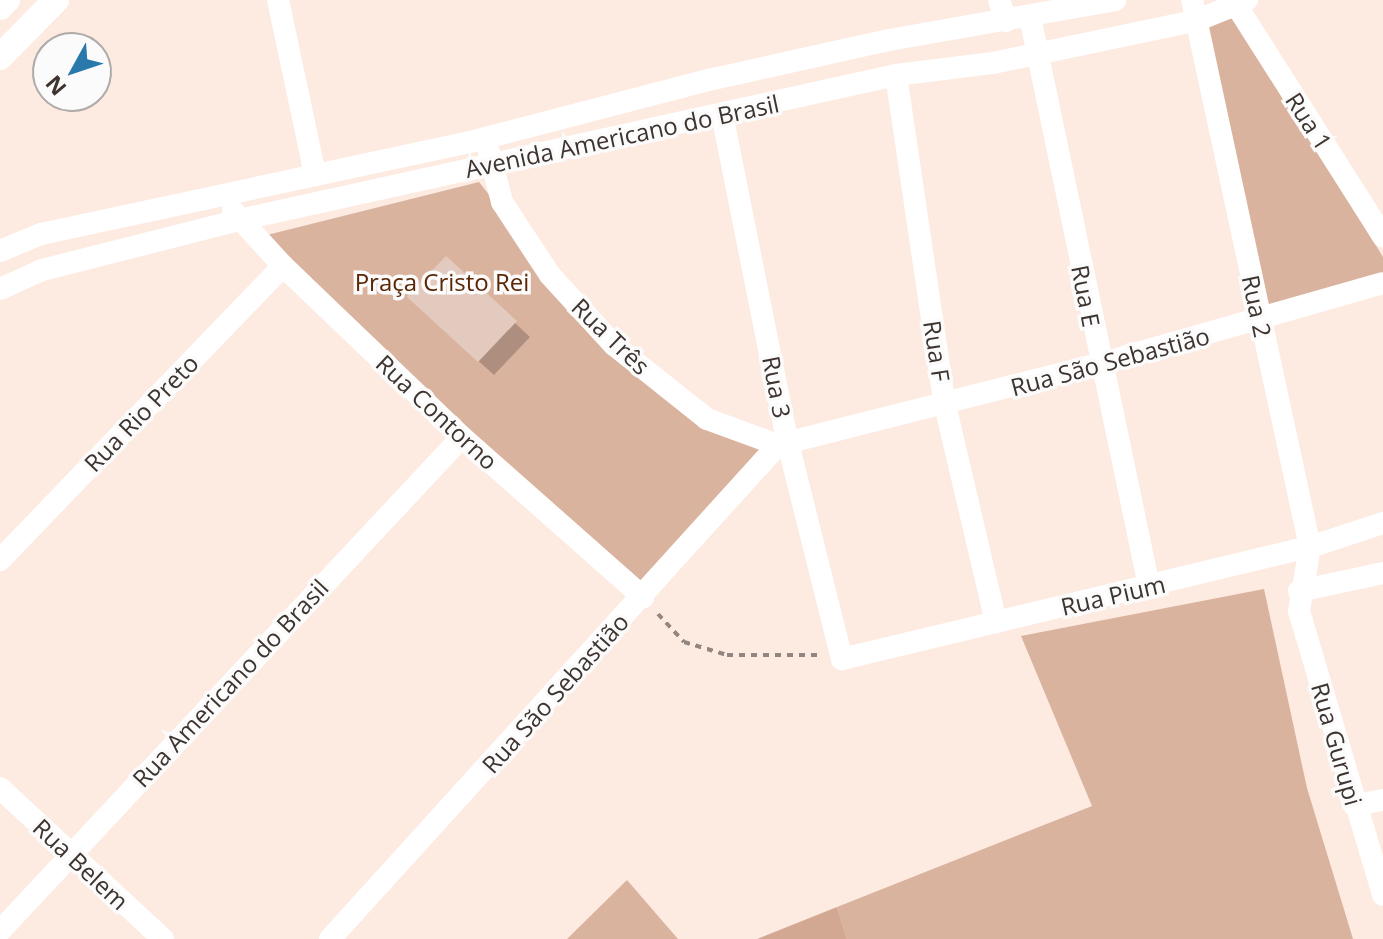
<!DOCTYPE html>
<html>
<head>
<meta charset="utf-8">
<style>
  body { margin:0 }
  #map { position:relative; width:1383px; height:939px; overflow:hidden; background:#fdeae0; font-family:"Open Sans",sans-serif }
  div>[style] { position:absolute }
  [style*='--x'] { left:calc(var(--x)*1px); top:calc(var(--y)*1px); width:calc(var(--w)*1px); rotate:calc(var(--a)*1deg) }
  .green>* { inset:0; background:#dab39f }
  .forest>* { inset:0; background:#d3a892 }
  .shadow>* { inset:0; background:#0003 }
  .building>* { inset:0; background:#e2cabe }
  .path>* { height:4px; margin-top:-2px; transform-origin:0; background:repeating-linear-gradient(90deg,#93857f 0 6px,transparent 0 12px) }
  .minor>* { height:22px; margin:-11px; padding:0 11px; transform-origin:11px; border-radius:11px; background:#fff }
  .tertiary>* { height:26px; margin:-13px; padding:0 13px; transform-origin:13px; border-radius:13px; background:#fff }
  span { translate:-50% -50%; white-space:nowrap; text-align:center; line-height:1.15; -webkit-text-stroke:7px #fbfbfb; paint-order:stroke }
  .street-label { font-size:24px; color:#3d332f }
  .park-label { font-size:24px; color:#5b2604 }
  .north { position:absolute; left:32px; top:32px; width:80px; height:80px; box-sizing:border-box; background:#fbfbfb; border:2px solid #afaba9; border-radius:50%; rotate:230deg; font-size:22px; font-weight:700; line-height:32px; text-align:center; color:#3d332f }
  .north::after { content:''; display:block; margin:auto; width:28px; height:36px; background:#297aab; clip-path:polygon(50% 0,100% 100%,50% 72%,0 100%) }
</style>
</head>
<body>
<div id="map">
  <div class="green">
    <i style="clip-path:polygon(1236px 17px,1383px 257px,1383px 278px,1265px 310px,1202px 28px)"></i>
    <i style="clip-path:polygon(479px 182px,615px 355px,768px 444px,633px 591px,267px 235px)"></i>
    <i style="clip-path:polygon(1264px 589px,1307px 788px,1353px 939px,847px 939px,837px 907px,1092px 806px,1021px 636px)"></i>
    <i style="clip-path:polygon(627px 880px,678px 939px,567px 939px)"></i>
  </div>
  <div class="forest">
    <i style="clip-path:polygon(837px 907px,847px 939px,757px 939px)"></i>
  </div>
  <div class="shadow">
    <i style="clip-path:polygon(424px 312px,515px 323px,530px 337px,494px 375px)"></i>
  </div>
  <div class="building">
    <i style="clip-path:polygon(446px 256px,517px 321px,478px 362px,407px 297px)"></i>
  </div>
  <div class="path">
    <i style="--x:658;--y:614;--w:38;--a:47"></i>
    <i style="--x:684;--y:642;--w:45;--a:16.8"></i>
    <i style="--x:727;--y:655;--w:92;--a:0"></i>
  </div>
  <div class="minor">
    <i style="--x:278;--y:0;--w:178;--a:78"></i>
    <i style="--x:999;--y:0;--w:22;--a:72"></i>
    <i style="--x:1192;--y:0;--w:560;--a:77.83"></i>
    <i style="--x:1310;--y:547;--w:65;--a:99.8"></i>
    <i style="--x:1299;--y:611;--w:296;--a:73.5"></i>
    <i style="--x:1233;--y:0;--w:280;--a:57.6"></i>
    <i style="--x:1030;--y:17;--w:581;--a:78.19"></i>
    <i style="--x:896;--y:75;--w:334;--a:81.6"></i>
    <i style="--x:945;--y:405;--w:223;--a:76.8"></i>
    <i style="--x:722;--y:114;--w:336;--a:78.7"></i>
    <i style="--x:788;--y:443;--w:223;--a:76"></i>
    <i style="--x:842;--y:659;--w:481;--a:-13.5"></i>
    <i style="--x:1310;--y:547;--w:77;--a:-18.2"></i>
    <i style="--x:489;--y:152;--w:52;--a:75.4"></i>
    <i style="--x:502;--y:202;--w:87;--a:56.7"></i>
    <i style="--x:550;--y:275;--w:95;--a:47.6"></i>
    <i style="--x:614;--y:345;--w:119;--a:38.5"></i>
    <i style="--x:707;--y:419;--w:76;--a:20.1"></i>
    <i style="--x:778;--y:445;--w:331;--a:-14.2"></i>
    <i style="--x:1099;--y:364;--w:295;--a:-15.9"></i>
    <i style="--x:233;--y:211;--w:74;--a:47.7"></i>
    <i style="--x:283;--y:266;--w:248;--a:43.7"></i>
    <i style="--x:462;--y:437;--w:242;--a:41.5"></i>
    <i style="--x:0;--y:251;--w:44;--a:-22.5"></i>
    <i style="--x:41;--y:234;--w:447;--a:-12.1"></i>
    <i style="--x:478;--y:140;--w:243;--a:-14.6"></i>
    <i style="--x:713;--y:79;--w:180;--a:-12.5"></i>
    <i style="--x:889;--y:40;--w:230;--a:-10"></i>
    <i style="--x:0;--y:289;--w:46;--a:-24.3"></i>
    <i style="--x:42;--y:270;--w:203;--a:-14.2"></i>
    <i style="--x:239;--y:220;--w:673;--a:-12.45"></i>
    <i style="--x:896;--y:75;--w:98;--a:-7.1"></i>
    <i style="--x:993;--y:63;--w:209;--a:-11.8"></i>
    <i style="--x:1198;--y:20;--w:53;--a:-22.2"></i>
    <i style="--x:0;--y:560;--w:408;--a:-46.1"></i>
    <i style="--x:1299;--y:591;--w:86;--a:-12.1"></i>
    <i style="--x:0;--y:788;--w:222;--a:42.8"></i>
    <i style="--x:1354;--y:805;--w:29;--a:-10"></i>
    <i style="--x:0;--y:931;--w:676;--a:-46.92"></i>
    <i style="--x:330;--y:939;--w:667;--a:-47.8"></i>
  </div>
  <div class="tertiary">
    <i style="--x:0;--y:7;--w:10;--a:-45"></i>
    <i style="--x:0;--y:57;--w:80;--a:-45.5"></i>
  </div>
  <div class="street-label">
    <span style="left:1309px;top:121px;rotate:57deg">Rua 1</span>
    <span style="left:622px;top:136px;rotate:-12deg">Avenida Americano do Brasil</span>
    <span style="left:1086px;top:296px;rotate:79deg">Rua E</span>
    <span style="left:1257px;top:306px;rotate:78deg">Rua 2</span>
    <span style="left:611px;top:336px;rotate:44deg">Rua Três</span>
    <span style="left:937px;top:351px;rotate:81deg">Rua F</span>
    <span style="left:1110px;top:361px;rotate:-15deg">Rua São Sebastião</span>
    <span style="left:777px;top:387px;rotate:79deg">Rua 3</span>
    <span style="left:437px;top:412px;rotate:43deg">Rua Contorno</span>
    <span style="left:141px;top:413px;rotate:-46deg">Rua Rio Preto</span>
    <span style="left:1113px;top:595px;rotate:-13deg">Rua Pium</span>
    <span style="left:230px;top:683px;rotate:-47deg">Rua Americano do Brasil</span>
    <span style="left:555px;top:693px;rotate:-48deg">Rua São Sebastião</span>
    <span style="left:1337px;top:744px;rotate:74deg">Rua Gurupi</span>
    <span style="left:81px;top:864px;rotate:43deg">Rua Belem</span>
  </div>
  <div class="park-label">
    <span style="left:442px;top:282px">Praça Cristo Rei</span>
  </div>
  <div class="north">N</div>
</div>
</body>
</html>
